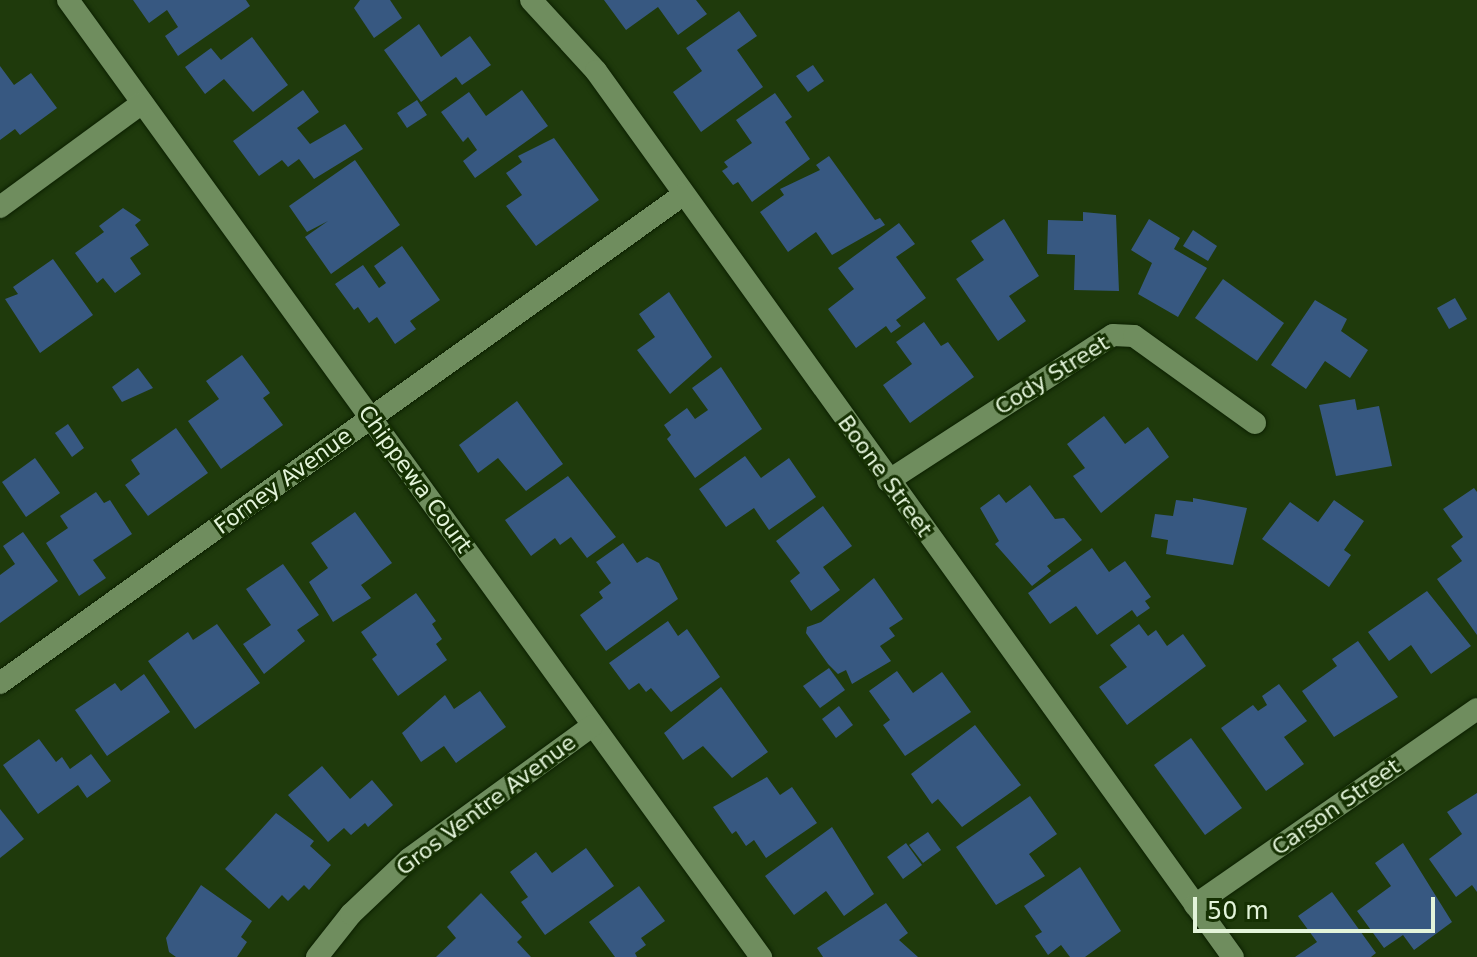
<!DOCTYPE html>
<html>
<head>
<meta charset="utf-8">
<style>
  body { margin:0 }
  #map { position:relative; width:1477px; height:957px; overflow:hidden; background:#1f3a0c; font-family:"DejaVu Sans",sans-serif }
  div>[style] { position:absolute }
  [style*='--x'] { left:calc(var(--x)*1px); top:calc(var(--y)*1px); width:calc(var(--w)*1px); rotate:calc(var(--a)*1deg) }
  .building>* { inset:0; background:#375881 }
  .roads { filter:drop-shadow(0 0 2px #0c2000) drop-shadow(0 0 2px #0c2000) }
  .minor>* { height:22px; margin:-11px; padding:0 11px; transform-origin:11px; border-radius:11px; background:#6f8d5e }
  span { translate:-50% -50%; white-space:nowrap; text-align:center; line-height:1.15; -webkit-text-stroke:6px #153002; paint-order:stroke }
  .street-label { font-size:22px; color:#e3f4da }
  .scale { position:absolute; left:1193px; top:897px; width:242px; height:36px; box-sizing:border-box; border:4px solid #e3f4da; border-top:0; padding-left:10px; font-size:24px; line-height:28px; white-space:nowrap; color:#e3f4da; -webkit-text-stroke:6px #153002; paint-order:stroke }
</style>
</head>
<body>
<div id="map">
  <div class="building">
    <i style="clip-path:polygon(133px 0,246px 0,250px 6px,178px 56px,165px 36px,178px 27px,167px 10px,149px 23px)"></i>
    <i style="clip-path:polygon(360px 0,390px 0,402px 18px,374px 38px,354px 8px)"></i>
    <i style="clip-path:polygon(604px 0,696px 0,707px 14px,678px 35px,658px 7px,626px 30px)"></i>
    <i style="clip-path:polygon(739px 11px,757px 36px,737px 50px,763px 87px,701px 132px,673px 92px,702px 71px,686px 48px)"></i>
    <i style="clip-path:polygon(419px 24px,441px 57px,470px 36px,491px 65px,462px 85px,456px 77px,421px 102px,384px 50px)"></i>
    <i style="clip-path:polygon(252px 37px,288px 85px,253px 112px,224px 79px,205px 94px,185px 67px,211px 48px,221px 60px)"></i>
    <i style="clip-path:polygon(813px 65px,824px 81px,808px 92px,796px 76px)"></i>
    <i style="clip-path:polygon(0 66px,14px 85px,31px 73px,57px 108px,20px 135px,15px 129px,0 140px)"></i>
    <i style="clip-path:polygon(303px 90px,319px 112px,297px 128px,310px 144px,345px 124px,363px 149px,314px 179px,299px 159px,288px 167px,282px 160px,259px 176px,233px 141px)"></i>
    <i style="clip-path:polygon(522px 90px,548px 126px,475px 178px,463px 161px,477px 150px,468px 137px,463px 142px,441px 112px,469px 92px,486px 116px)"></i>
    <i style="clip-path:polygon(775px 93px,792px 117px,785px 122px,810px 159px,752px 202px,738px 182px,733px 185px,722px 171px,728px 167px,724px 162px,752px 143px,736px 120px)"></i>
    <i style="clip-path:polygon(417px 100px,427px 115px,407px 128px,397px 113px)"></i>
    <i style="clip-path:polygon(554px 138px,599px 200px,536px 246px,506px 206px,522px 195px,506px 173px,522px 162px,518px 156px)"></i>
    <i style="clip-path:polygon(829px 156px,875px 220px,880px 218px,885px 225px,832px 255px,816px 232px,788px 252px,760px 212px,784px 195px,780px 189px,820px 170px,816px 165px)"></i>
    <i style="clip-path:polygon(355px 160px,400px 225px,331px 274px,305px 237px,328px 221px,307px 232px,289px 206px)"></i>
    <i style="clip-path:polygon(123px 208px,141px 220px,135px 225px,149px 245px,130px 258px,141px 274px,115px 293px,103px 278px,97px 283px,75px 253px,104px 232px,99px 226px)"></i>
    <i style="clip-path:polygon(1083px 212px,1116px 215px,1119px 291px,1074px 290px,1075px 255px,1047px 254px,1048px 220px,1083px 221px)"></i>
    <i style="clip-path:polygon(1004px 219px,1039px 276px,1009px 296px,1026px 321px,998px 341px,956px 279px,984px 260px,971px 241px)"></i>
    <i style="clip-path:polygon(1149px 219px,1180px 238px,1174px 249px,1207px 268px,1178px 317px,1138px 294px,1152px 263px,1131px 250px)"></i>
    <i style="clip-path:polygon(899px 223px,915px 244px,896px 257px,926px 298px,896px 320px,901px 326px,891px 333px,886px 326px,856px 348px,828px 309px,854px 289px,838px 268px)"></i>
    <i style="clip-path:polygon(1193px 230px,1217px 246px,1208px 261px,1183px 246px)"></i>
    <i style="clip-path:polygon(402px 246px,440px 300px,410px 321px,416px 329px,395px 344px,377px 317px,369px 323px,358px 307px,354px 310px,335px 284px,363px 265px,379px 288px,386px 283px,374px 266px)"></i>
    <i style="clip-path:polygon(53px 259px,93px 315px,40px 353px,5px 299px,18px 294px,13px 287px)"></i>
    <i style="clip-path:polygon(1223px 279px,1284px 323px,1257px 361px,1195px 318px)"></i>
    <i style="clip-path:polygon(669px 292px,712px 357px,670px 394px,637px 350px,655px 337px,639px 314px)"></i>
    <i style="clip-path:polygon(1455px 298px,1467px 319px,1449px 329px,1437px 308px)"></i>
    <i style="clip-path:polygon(1315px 300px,1347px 319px,1341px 331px,1368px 350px,1350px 378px,1325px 361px,1306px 389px,1271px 365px)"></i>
    <i style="clip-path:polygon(924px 322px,941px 346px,948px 342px,974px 377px,910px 423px,883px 385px,912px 364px,896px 342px)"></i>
    <i style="clip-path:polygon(242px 355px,270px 393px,263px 398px,283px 425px,221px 469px,188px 421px,219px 399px,206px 381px)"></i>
    <i style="clip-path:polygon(721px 367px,762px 429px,695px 478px,667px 439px,671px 435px,664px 425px,687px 408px,695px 419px,708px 410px,692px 388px)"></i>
    <i style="clip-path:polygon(138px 368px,153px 388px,122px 402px,112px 387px)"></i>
    <i style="clip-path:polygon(1355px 399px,1357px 410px,1379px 406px,1392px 466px,1336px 476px,1319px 405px)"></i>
    <i style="clip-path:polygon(517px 401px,563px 464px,526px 491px,498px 458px,478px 473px,459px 445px)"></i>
    <i style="clip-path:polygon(1104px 416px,1125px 444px,1148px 427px,1169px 457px,1101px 513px,1073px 476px,1085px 468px,1067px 444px)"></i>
    <i style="clip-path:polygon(68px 424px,84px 448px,72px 457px,55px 433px)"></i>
    <i style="clip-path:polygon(176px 428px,208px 473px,148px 516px,125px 485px,140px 474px,131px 460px)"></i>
    <i style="clip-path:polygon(745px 456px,761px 478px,789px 458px,816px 497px,769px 530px,754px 508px,726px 527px,699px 489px)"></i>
    <i style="clip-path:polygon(35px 458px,60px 493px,26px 517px,2px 482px)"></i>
    <i style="clip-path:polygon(568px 476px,616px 537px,587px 558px,571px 537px,560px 545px,555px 538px,531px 556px,505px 520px)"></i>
    <i style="clip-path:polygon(1030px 485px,1055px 519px,1064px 518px,1082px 540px,1047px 566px,1051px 571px,1032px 586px,995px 544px,999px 541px,980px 508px,999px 494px,1006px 503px)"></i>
    <i style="clip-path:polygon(1474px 488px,1477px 492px,1477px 635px,1437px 579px,1462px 561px,1451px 546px,1463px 537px,1443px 509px)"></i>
    <i style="clip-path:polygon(96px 492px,104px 503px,110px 500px,132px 534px,93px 560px,106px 578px,79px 596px,46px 543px,68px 528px,60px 516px)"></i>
    <i style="clip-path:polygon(1193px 498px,1247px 508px,1233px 565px,1166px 554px,1168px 540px,1151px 537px,1155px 514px,1173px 516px,1176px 500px,1193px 502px)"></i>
    <i style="clip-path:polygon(1334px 500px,1364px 521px,1344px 550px,1351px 555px,1329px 587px,1262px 539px,1290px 502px,1318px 522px)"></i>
    <i style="clip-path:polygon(823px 506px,852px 546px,823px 567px,840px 590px,811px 611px,790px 581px,800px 573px,776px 541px)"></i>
    <i style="clip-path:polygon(355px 512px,392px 563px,361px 585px,371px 598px,333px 622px,309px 582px,328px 568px,311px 543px)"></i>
    <i style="clip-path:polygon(23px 532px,58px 581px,0 623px,0 575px,15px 564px,3px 546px)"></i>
    <i style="clip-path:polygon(623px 543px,637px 563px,647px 557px,659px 563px,678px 599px,606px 651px,580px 615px,603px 598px,599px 592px,611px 583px,596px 562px)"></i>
    <i style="clip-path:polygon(1092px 548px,1109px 572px,1125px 561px,1151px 597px,1145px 601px,1150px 608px,1137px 617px,1132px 610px,1097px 635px,1076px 606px,1050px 624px,1028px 593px)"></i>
    <i style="clip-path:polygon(283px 564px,319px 615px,297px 630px,305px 641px,264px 674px,243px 644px,271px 625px,246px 589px)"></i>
    <i style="clip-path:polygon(874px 578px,903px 619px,889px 628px,895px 636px,880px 646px,891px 661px,852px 684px,846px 670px,838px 674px,828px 664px,806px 633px,807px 627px,821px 622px)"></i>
    <i style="clip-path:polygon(1427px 591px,1471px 646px,1431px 674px,1411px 645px,1389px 661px,1368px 632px)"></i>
    <i style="clip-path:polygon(416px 593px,436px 621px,432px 624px,442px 639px,436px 644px,447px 660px,398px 696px,372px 659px,377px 655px,361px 632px)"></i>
    <i style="clip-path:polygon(668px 621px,678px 636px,687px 629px,720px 677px,671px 712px,651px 688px,646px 692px,639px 683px,629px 690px,609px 663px)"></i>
    <i style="clip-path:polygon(217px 624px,260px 683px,195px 729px,148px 661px,188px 632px,193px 640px)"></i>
    <i style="clip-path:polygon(1139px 624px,1148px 636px,1156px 630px,1167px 646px,1183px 634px,1206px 666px,1127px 725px,1099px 687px,1127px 667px,1110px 645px)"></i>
    <i style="clip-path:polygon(1358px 641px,1398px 697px,1334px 737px,1302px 691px,1337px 666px,1332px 659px)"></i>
    <i style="clip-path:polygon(829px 668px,845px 690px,820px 708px,803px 686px)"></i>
    <i style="clip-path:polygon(897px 671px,913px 693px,942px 672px,971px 712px,905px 756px,883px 725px,890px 720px,869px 691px)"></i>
    <i style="clip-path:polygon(144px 674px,170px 712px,107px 756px,75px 710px,115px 683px,121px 691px)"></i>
    <i style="clip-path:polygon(1279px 684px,1307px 721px,1284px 737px,1304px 764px,1266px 791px,1221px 728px,1253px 705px,1258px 711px,1267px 705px,1262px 696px)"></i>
    <i style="clip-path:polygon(721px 687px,768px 752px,732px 778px,703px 746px,683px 760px,664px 733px)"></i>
    <i style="clip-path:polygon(480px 691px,506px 727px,456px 763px,444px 746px,421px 762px,402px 733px,445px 695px,454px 709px)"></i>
    <i style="clip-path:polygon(839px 706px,853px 725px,836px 738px,822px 719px)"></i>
    <i style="clip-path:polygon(975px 725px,1021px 785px,962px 827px,938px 799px,932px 804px,911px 774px)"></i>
    <i style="clip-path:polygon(1191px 738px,1242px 808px,1205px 835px,1154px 765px)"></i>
    <i style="clip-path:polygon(39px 739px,56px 762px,62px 757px,70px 769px,91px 754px,111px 781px,87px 798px,78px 785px,38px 814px,3px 765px)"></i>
    <i style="clip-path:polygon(322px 766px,350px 799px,372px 780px,393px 805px,368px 827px,365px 823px,351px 835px,344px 828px,328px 842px,288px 795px)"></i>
    <i style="clip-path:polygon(767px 777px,780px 795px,792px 787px,817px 823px,766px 858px,754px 840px,746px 846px,736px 831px,732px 834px,713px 807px)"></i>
    <i style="clip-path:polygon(1477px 793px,1477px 892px,1472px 885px,1456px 897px,1429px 859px,1462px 834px,1447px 812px)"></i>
    <i style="clip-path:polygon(1030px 796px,1057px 834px,1029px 854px,1045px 876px,996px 905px,956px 847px)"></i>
    <i style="clip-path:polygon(0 809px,24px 839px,0 858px)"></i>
    <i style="clip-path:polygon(276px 813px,314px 841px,310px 846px,331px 865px,309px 890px,304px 885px,288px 901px,282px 895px,269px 909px,225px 869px)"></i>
    <i style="clip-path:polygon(832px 827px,874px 894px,844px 916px,826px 891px,794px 915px,765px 876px)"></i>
    <i style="clip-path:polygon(928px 832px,941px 850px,923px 863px,909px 845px)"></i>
    <i style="clip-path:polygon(906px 843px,922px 865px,903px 879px,887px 857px)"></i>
    <i style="clip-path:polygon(1403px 843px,1452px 922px,1414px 950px,1403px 935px,1384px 948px,1357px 911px,1391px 886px,1375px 863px)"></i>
    <i style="clip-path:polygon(586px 848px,614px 886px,545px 935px,521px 902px,528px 897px,510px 872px,536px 852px,552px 873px)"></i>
    <i style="clip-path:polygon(1080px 867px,1121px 931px,1085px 957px,1070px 957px,1061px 945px,1048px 955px,1035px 936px,1042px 932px,1024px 906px)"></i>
    <i style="clip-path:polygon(201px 885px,252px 921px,241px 937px,247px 942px,237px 957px,176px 957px,169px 952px,166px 938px)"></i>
    <i style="clip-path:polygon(639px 886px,665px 921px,641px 938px,646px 945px,635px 953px,637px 957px,615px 957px,589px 922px)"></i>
    <i style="clip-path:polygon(1332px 892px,1376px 953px,1371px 957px,1295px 957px,1317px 942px,1298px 916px)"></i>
    <i style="clip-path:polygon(481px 893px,522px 937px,517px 942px,531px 957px,436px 957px,456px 938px,447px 927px)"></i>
    <i style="clip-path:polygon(886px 903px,908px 933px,899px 940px,918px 957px,823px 957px,817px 948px)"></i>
  </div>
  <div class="roads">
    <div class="minor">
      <i style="--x:68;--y:0;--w:1182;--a:54.09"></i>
      <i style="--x:531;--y:0;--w:96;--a:47.5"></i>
      <i style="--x:596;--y:71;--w:1091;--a:54.29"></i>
      <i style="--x:0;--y:207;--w:176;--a:-36.2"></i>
      <i style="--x:888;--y:481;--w:268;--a:-33"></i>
      <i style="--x:1113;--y:335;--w:21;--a:3"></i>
      <i style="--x:1134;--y:336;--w:149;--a:35.7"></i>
      <i style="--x:0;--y:683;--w:839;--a:-35.55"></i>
      <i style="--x:1195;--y:905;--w:343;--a:-34.8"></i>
      <i style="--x:317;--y:957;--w:55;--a:-51.7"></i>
      <i style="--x:351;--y:914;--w:80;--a:-43.5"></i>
      <i style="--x:409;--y:859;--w:226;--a:-36"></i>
    </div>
  </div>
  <div class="street-label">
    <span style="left:1052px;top:375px;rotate:-32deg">Cody Street</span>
    <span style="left:885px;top:476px;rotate:54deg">Boone Street</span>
    <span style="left:415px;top:479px;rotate:54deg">Chippewa Court</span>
    <span style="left:283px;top:481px;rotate:-36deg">Forney Avenue</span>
    <span style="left:486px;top:805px;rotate:-37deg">Gros Ventre Avenue</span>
    <span style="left:1336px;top:807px;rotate:-35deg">Carson Street</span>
  </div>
  <div class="scale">50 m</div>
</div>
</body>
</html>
